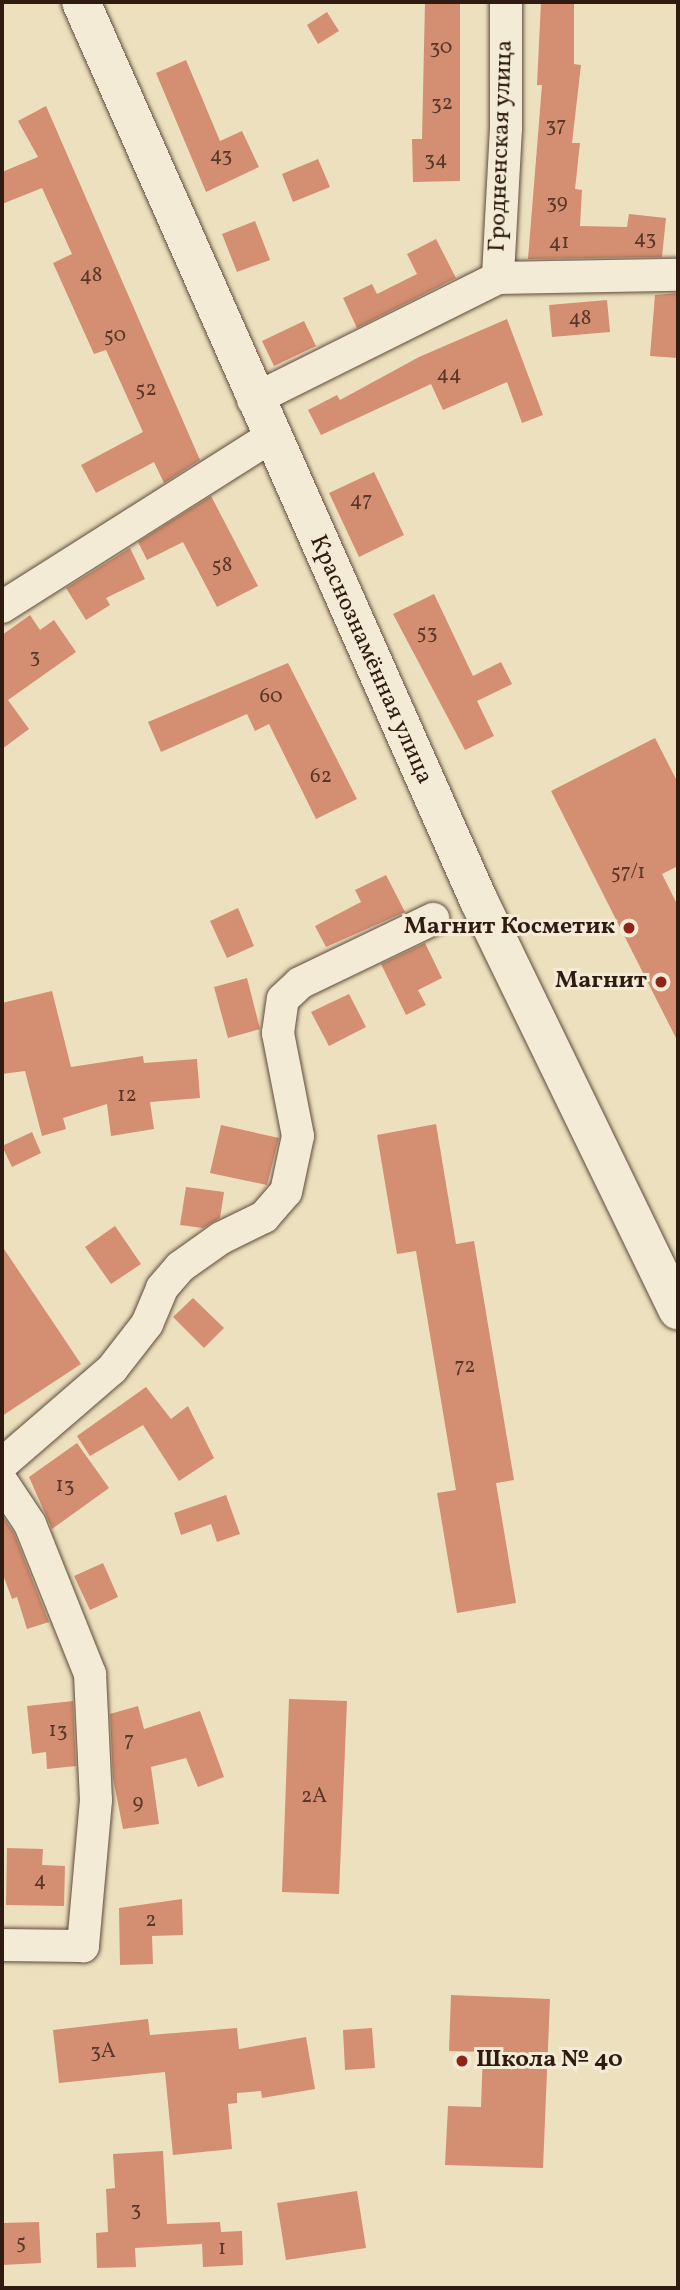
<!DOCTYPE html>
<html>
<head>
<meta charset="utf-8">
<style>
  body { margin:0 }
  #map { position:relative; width:680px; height:2290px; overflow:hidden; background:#ede0be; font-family:Vollkorn,serif }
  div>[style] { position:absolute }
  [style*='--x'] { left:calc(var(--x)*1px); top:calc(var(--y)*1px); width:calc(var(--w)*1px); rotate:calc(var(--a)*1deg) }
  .building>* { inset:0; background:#d48e71 }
  .roads { filter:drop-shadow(0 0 2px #5f4c3c) drop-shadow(0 0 2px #5f4c3c) }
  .minor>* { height:32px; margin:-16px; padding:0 16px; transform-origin:16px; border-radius:16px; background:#f3ebd5 }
  .tertiary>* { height:38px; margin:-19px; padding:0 19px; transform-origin:19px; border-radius:19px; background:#f3ebd5 }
  .dots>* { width:19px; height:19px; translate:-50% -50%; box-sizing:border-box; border:4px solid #f3ebd5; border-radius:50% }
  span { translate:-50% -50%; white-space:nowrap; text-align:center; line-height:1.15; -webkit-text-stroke:6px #f3ebd5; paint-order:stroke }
  .number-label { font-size:21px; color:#593829 }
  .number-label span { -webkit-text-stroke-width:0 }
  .street-label { font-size:24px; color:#301b11 }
  .poi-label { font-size:24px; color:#301b11; font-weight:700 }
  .right { translate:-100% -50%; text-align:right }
  .left { translate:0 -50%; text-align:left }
  .frame { position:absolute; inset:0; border:4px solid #301b11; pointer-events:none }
</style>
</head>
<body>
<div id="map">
  <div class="building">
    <i style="clip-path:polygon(425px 2px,460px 2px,460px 181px,413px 182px,412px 139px,422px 139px)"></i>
    <i style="clip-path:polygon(541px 2px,574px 2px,574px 64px,581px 65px,572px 143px,580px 143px,575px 189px,582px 190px,580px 226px,627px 227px,629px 214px,666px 218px,662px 257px,528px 259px,542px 85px,537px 85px)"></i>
    <i style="clip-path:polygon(327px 12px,339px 31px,318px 44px,307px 25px)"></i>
    <i style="clip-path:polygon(186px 60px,220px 141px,242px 131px,259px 167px,206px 192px,156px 73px)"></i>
    <i style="clip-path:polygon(46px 106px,200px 460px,164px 483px,154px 462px,96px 493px,81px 465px,143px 432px,106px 350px,94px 354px,53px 263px,72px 254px,42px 188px,2px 204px,2px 172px,38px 157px,18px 121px)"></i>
    <i style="clip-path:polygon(318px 159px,330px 187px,293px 202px,282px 174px)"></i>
    <i style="clip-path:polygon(255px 221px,270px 260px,237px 272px,222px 234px)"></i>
    <i style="clip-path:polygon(436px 239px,456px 278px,357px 328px,343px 298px,372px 284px,377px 294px,417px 274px,407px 254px)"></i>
    <i style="clip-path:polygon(678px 293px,678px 358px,650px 356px,655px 295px)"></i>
    <i style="clip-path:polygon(607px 300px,610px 332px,552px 337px,549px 305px)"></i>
    <i style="clip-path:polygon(507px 319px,543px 415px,522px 423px,507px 382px,443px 410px,431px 384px,321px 435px,308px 410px,337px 395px,340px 400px,419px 357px)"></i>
    <i style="clip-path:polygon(304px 321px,316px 346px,274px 366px,262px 341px)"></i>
    <i style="clip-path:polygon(374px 472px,404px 535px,359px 557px,329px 493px)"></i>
    <i style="clip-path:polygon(211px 496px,258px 586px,217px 607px,183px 542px,147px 560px,138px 542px)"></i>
    <i style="clip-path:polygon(130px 548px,145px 579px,106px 598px,110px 605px,86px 620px,66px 588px)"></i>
    <i style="clip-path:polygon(434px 594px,473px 676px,501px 662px,512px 684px,477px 701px,494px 736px,465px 750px,393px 614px)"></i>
    <i style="clip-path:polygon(30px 615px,40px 630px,54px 620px,76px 652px,8px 700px,29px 729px,2px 749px,2px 635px)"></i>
    <i style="clip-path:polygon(288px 663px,357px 799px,316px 819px,269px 724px,255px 731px,247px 714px,161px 752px,148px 722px)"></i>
    <i style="clip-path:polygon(655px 738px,678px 783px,678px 866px,662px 874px,678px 906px,678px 1042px,551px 791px)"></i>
    <i style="clip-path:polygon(386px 875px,405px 912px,326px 947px,315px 926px,361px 902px,355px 890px)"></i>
    <i style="clip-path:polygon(238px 908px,254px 946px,227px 958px,210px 921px)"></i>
    <i style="clip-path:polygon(425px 943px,442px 978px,418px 990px,426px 1005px,406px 1015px,381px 964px)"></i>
    <i style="clip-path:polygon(247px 978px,260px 1029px,228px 1038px,214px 987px)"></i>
    <i style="clip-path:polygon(52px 991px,71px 1067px,143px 1056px,144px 1063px,197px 1059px,200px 1098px,150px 1102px,154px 1129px,111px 1136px,107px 1104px,63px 1118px,66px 1129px,42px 1136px,25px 1071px,2px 1074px,2px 1003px)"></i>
    <i style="clip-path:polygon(349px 994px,366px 1027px,329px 1046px,311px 1012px)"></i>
    <i style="clip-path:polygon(436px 1124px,456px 1244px,474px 1241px,514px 1480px,496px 1483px,516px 1603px,457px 1613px,437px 1493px,456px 1490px,416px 1251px,397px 1254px,377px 1135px)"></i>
    <i style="clip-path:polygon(221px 1125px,279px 1138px,267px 1185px,210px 1173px)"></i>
    <i style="clip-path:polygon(32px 1132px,41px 1153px,12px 1167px,2px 1146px)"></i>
    <i style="clip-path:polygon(186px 1187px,224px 1192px,220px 1218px,203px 1228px,180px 1225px)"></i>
    <i style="clip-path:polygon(115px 1226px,141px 1264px,111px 1284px,85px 1247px)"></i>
    <i style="clip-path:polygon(2px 1246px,81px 1364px,2px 1416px)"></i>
    <i style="clip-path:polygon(193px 1298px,224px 1328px,204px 1348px,173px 1317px)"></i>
    <i style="clip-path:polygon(146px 1387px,171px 1419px,188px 1406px,214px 1458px,179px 1481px,143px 1425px,90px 1456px,77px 1436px)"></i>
    <i style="clip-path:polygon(77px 1443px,109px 1488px,52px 1529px,29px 1477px)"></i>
    <i style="clip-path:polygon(226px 1495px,240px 1534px,217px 1542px,211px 1524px,181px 1535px,174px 1513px)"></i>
    <i style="clip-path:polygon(2px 1515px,14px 1533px,49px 1622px,27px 1629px,17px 1597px,12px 1599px,2px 1572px)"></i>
    <i style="clip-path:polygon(103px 1563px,118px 1597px,90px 1610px,74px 1576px)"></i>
    <i style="clip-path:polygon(289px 1699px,347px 1701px,339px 1894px,282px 1892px)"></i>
    <i style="clip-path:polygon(73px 1701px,76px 1766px,47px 1769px,46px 1752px,32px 1754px,27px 1706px)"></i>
    <i style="clip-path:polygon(138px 1706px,144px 1729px,200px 1711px,224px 1777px,198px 1787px,186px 1758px,151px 1767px,159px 1824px,123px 1829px,113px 1778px,110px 1714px)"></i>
    <i style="clip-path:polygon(7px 1848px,43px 1849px,42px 1865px,65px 1866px,64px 1906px,6px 1905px)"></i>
    <i style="clip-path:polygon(182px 1899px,183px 1935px,152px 1936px,153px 1964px,120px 1965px,119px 1908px)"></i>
    <i style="clip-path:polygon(451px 1995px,550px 1999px,543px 2168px,445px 2165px,448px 2106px,481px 2107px,483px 2052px,449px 2051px)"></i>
    <i style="clip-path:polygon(148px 2019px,150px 2035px,237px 2028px,239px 2049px,306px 2037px,315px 2089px,262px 2098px,261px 2091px,237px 2093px,237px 2103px,228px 2104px,232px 2149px,173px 2155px,165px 2072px,59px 2083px,53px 2030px)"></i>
    <i style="clip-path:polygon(372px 2028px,375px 2068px,345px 2070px,343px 2030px)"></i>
    <i style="clip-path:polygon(163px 2151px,167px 2224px,220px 2222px,221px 2232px,242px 2231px,243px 2265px,203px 2267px,202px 2244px,135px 2248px,136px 2267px,97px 2268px,96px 2233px,108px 2232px,106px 2189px,115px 2188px,113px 2154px)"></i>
    <i style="clip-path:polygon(357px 2191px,366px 2248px,286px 2260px,277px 2203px)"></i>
    <i style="clip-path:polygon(39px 2222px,41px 2263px,2px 2265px,2px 2223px)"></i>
  </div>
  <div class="roads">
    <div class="minor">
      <i style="--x:506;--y:2;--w:126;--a:90"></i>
      <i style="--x:506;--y:128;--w:150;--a:93.1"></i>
      <i style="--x:498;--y:278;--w:180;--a:-1"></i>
      <i style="--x:253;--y:400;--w:274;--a:-26.5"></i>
      <i style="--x:2;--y:607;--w:316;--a:-32.3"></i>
      <i style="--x:2;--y:1464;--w:145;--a:-40.8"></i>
      <i style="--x:112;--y:1369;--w:57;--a:-52.1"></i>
      <i style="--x:147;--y:1324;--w:39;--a:-67"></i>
      <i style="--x:162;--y:1288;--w:28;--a:-49"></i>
      <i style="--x:180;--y:1267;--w:50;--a:-35.3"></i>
      <i style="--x:221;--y:1238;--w:48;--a:-26"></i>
      <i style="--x:264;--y:1217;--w:33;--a:-49"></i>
      <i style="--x:286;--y:1192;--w:57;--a:-77.9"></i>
      <i style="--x:298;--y:1136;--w:105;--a:-101"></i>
      <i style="--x:278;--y:1033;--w:34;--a:-82"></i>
      <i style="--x:283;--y:999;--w:23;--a:-43"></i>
      <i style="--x:300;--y:983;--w:148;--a:-25.7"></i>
      <i style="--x:2;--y:1482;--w:50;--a:56.3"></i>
      <i style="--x:30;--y:1524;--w:162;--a:68.2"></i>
      <i style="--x:90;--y:1674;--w:126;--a:87.3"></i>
      <i style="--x:96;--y:1800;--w:147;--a:95.1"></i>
      <i style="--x:83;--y:1946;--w:81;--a:-179.3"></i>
    </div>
    <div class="tertiary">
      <i style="--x:81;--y:2;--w:983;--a:66.12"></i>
      <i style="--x:479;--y:901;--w:455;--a:64.1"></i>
    </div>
  </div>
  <div class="dots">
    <i style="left:629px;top:928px;background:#8f2418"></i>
    <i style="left:661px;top:982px;background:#8f2418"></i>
    <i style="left:462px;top:2061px;background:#8f2418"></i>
  </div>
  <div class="number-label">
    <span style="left:441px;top:48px">30</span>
    <span style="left:442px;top:104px">32</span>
    <span style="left:556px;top:126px">37</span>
    <span style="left:221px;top:156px">43</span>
    <span style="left:436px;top:160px">34</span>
    <span style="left:557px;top:203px">39</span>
    <span style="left:645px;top:239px">43</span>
    <span style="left:559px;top:243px">41</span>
    <span style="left:91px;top:276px">48</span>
    <span style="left:580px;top:319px">48</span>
    <span style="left:115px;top:336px">50</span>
    <span style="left:449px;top:375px">44</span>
    <span style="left:146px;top:390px">52</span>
    <span style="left:361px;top:501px">47</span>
    <span style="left:222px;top:566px">58</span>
    <span style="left:427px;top:633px">53</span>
    <span style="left:35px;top:657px">3</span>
    <span style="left:271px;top:697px">60</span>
    <span style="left:321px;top:777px">62</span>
    <span style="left:628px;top:873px">57/1</span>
    <span style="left:127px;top:1096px">12</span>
    <span style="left:465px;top:1367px">72</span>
    <span style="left:65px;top:1486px">13</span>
    <span style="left:58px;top:1731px">13</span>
    <span style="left:129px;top:1741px">7</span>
    <span style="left:314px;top:1797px">2А</span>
    <span style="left:138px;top:1803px">9</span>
    <span style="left:40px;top:1881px">4</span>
    <span style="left:151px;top:1921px">2</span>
    <span style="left:103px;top:2052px">3А</span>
    <span style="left:136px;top:2210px">3</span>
    <span style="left:21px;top:2243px">5</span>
    <span style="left:222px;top:2249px">1</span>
  </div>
  <div class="street-label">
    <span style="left:502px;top:146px;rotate:-88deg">Гродненская улица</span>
    <span style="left:370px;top:660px;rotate:66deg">Краснознамённая улица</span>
  </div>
  <div class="poi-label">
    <span class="right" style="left:615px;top:928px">Магнит Косметик</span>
    <span class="right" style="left:647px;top:982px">Магнит</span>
    <span class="left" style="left:476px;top:2061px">Школа № 40</span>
  </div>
  <div class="frame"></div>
</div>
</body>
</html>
